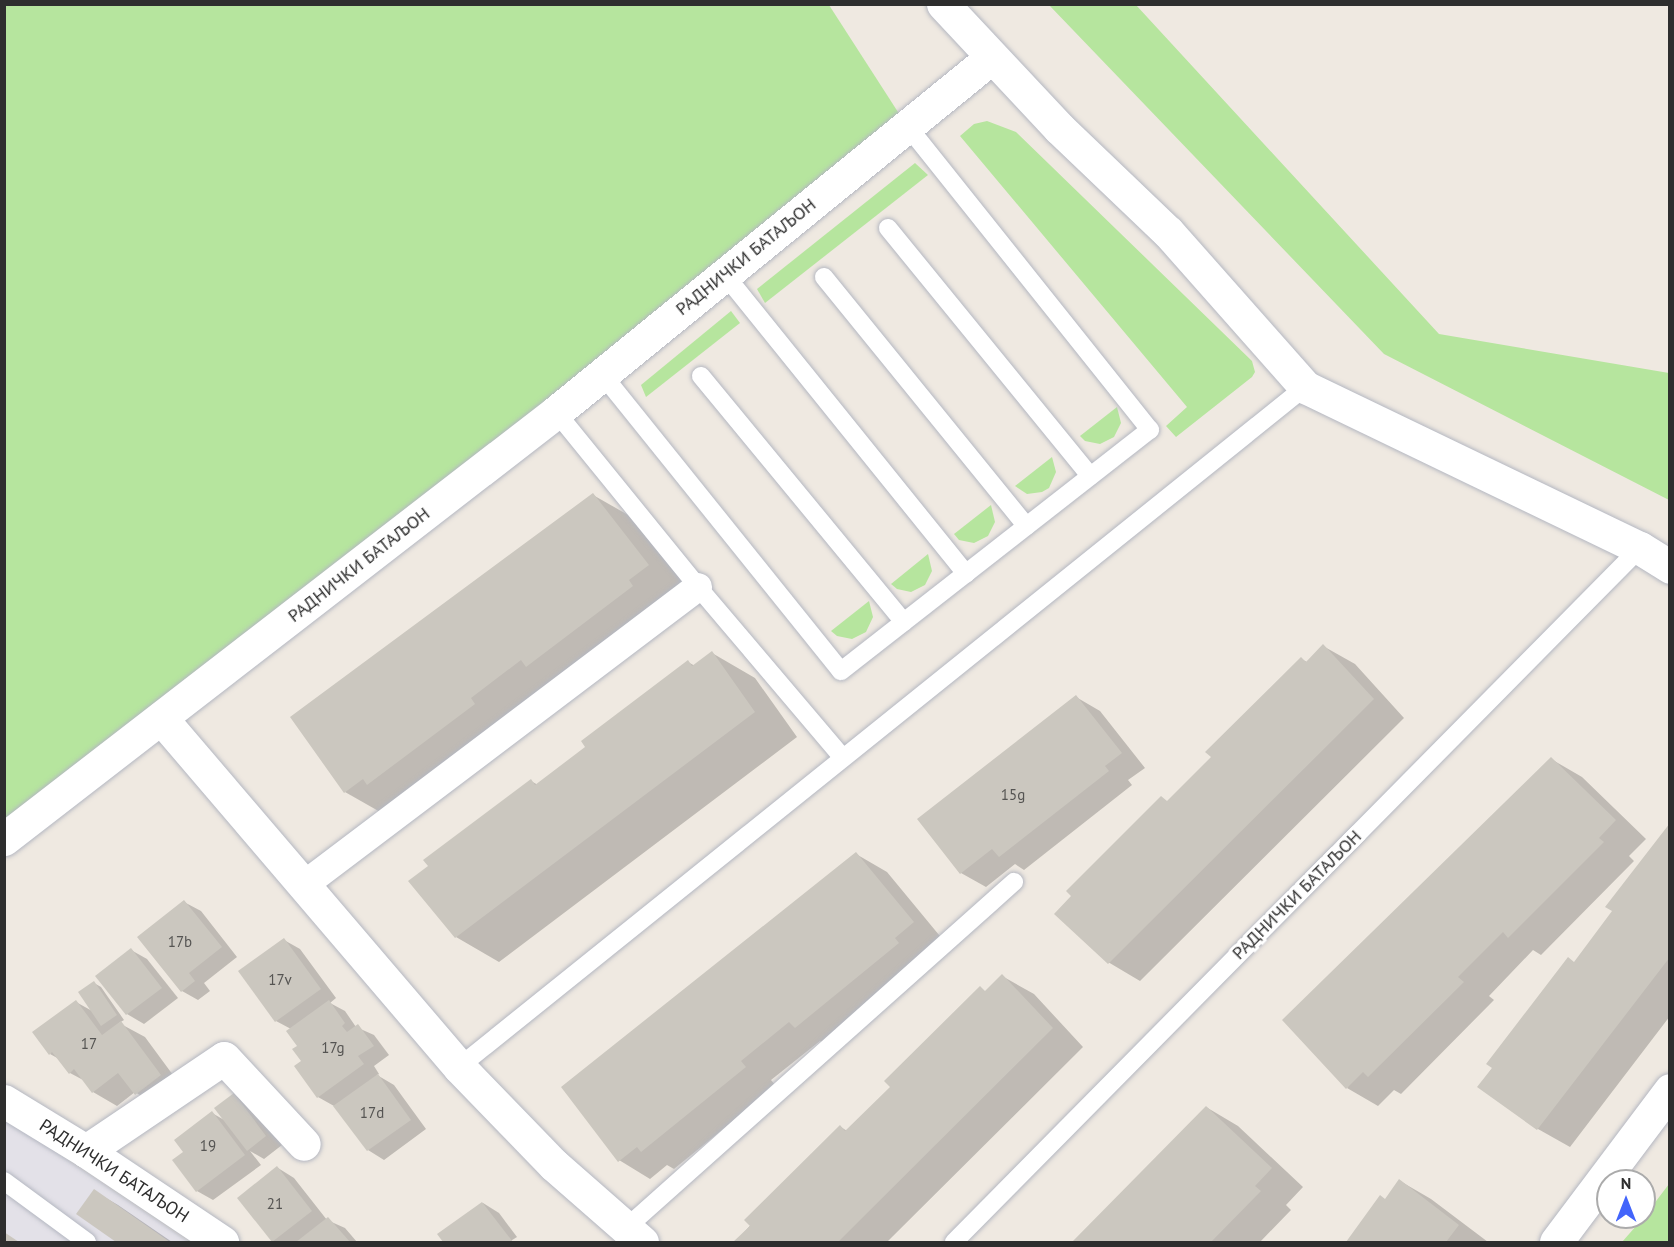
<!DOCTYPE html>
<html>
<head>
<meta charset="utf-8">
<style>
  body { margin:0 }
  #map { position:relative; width:1674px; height:1247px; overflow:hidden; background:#efe9e1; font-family:"PT Sans",sans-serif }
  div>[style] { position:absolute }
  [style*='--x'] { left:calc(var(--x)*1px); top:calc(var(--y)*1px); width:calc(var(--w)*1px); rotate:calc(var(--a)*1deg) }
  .industrial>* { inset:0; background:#e3e1e8 }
  .green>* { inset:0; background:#b6e59e }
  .shadow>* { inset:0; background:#0003 }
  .building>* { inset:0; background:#cbc7bf }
  .roads { filter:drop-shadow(0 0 2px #b4b7c1) drop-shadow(0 0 2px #b4b7c1) }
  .service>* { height:18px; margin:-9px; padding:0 9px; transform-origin:9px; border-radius:9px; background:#fff }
  .pedestrian>* { height:28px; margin:-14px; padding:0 14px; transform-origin:14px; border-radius:14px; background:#fff }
  .minor>* { height:33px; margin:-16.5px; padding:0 16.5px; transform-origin:16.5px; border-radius:16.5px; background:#fff }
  span { translate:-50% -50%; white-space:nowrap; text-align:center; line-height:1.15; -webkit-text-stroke:6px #fff; paint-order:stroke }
  .number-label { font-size:15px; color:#555452 }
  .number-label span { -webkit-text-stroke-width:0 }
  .street-label { font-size:18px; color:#2e2e2e }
  .frame { position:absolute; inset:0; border:6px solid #2e2e2e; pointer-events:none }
  .north { position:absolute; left:1596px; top:1169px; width:60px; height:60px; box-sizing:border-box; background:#fff; border:2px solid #ababab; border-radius:50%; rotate:0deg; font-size:16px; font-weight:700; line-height:24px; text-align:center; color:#2e2e2e }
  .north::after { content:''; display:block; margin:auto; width:21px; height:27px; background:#4264fb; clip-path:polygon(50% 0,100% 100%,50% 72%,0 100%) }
</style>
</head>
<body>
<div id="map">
  <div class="industrial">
    <i style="clip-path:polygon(5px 1118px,189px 1242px,5px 1242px)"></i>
  </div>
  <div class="green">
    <i style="clip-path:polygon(5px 5px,829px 5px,907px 126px,5px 839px)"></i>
    <i style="clip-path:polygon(1049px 5px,1136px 5px,1439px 334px,1669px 373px,1669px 500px,1384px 354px)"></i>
    <i style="clip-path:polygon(987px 121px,1016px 132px,1252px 361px,1255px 372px,1252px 377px,1176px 437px,1166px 426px,1187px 407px,960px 136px,974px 124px)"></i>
    <i style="clip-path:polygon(915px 163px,928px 175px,765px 303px,757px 289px)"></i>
    <i style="clip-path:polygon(731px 311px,740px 323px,646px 397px,641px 385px)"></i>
    <i style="clip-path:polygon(1117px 407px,1121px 423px,1114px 437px,1100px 444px,1085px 441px,1080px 436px)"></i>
    <i style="clip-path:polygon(1052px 457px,1056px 472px,1049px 488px,1042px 492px,1027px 494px,1015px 486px)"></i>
    <i style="clip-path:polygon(991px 505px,995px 522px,988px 536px,974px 543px,959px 540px,954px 534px)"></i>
    <i style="clip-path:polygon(928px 554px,932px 571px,925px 585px,911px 592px,897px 589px,891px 584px)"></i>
    <i style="clip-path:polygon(869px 601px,873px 617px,866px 632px,852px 639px,837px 636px,831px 631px)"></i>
    <i style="clip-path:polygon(1669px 1184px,1669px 1242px,1622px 1242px,1644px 1217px)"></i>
  </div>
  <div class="shadow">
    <i style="clip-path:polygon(593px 495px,637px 520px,691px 591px,389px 817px,345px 792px)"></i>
    <i style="clip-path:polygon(1323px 646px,1355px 664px,1404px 718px,1140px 981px,1108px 962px,1168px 802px,1213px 757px,1301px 659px,1307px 662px)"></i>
    <i style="clip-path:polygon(712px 653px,755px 678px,797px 737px,499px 962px,456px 937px,531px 781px,538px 785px,587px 748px,688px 662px,695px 666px)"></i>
    <i style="clip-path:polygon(1076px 697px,1100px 711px,1145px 768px,1128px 780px,1132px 785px,1024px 870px,1015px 864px,986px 887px,961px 873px,919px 819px)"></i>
    <i style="clip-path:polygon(1551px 759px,1582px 777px,1646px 839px,1629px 856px,1634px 861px,1541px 955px,1533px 950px,1489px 996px,1494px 1000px,1401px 1094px,1394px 1090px,1378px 1106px,1347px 1088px)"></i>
    <i style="clip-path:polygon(1670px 825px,1670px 1016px,1570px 1147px,1538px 1129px,1479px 1087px,1568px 959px,1575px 963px,1614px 911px)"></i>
    <i style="clip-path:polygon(856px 854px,887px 872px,944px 941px,827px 1045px,820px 1041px,771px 1080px,776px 1086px,674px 1169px,667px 1165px,650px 1179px,619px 1160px)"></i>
    <i style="clip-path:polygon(184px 902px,201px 911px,237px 957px,204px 983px,210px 991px,198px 1000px,182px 991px,140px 937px)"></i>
    <i style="clip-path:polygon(284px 940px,300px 949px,336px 998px,330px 1003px,345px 1011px,356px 1027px,374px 1035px,389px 1055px,374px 1066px,379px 1074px,377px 1075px,394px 1085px,426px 1129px,384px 1160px,368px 1150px,334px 1106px,318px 1097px,291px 1029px,276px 1021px)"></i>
    <i style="clip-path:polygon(131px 950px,147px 959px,178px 998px,144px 1024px,127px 1014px,97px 976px)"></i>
    <i style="clip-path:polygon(1002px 976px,1034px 994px,1083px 1047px,887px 1242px,735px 1242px,841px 1127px,847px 1131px)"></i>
    <i style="clip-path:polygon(94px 983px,101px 987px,124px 1020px,119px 1023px,145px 1037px,184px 1090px,160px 1108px,135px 1092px,117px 1106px,93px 1092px,85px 1081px,70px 1073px,59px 1059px,50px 1054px,76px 1002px,94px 1012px)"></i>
    <i style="clip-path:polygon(234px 1095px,251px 1104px,282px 1145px,264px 1159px,250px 1151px,261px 1165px,213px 1200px,197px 1191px,185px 1152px,212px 1113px,226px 1121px)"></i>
    <i style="clip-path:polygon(1206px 1107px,1238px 1126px,1303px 1187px,1286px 1205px,1291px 1210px,1260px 1242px,1074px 1242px)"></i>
    <i style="clip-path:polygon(278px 1168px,294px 1178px,327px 1220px,345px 1228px,357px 1242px,273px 1241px,239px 1199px)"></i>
    <i style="clip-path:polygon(1400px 1181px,1431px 1199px,1488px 1242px,1348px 1242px,1380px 1197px,1386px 1201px)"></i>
    <i style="clip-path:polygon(94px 1191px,118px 1205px,172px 1242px,119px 1242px,78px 1214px)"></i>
    <i style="clip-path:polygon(483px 1203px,499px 1213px,517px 1237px,509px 1242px,445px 1242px,440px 1235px)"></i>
  </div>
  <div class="building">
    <i style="clip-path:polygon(593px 493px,649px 565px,629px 580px,633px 586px,526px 667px,521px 660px,471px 698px,475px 704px,367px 785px,363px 779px,344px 793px,290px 717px)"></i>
    <i style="clip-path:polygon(1323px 644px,1374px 699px,1108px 964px,1054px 914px,1071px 896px,1066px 891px,1161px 796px,1167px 801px,1211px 757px,1205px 752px,1301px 657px,1306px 662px)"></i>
    <i style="clip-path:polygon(712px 651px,755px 712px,455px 938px,408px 881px,428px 866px,423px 860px,531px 779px,535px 785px,585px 747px,581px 741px,688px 660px,692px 666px)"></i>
    <i style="clip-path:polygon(1076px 695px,1122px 753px,1105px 766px,1109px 771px,999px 857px,992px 849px,960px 874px,917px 819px)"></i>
    <i style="clip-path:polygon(1551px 757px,1616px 820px,1599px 838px,1604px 842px,1508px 938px,1503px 932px,1458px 977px,1464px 982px,1368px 1077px,1363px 1072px,1346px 1089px,1282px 1020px)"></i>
    <i style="clip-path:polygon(1670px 823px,1670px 957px,1537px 1130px,1477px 1087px,1492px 1068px,1486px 1064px,1568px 957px,1574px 962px,1612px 911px,1605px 907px)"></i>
    <i style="clip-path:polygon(856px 852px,914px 922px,895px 938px,899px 943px,795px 1028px,789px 1022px,741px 1061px,746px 1067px,641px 1152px,637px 1147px,618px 1162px,561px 1087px)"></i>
    <i style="clip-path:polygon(184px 900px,222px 947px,189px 973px,195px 981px,181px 992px,137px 937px)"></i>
    <i style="clip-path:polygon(284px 938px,321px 989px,275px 1022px,238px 971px)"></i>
    <i style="clip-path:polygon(131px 948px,162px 988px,126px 1015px,95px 976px)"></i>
    <i style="clip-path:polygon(1002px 974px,1053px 1028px,838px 1242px,733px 1242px,750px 1226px,744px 1220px,840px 1125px,845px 1131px,890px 1087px,884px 1081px,980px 986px,985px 991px)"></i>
    <i style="clip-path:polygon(94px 981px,117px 1015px,101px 1026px,78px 992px)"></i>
    <i style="clip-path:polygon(76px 1000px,102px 1035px,121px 1021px,161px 1075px,135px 1095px,118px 1073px,92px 1093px,74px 1069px,69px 1074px,52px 1052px,49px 1055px,32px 1032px)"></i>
    <i style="clip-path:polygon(329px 1000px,345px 1023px,342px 1026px,347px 1032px,358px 1024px,374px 1046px,358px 1056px,364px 1064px,317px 1098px,294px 1066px,301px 1061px,292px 1049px,297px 1046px,286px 1031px)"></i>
    <i style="clip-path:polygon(378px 1074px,411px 1120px,367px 1151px,333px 1106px)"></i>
    <i style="clip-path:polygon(234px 1093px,266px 1136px,247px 1151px,214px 1108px)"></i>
    <i style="clip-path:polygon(1206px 1106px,1272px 1168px,1255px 1186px,1261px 1191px,1211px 1242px,1072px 1242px)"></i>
    <i style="clip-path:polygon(212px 1111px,245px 1155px,196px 1192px,172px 1160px,183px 1152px,174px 1140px)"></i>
    <i style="clip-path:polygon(277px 1166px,312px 1211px,272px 1242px,237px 1198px)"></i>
    <i style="clip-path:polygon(1399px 1179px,1459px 1225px,1446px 1242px,1346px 1242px,1380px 1195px,1385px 1199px)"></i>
    <i style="clip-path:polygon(94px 1189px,170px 1242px,116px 1242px,76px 1214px)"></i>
    <i style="clip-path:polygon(482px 1202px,513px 1242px,443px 1242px,437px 1234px)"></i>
    <i style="clip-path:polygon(328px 1217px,350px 1242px,296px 1242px)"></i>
    <i style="clip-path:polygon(4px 1232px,19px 1242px,4px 1242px)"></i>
  </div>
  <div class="roads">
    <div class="service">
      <i style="--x:888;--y:228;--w:320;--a:50.8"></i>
      <i style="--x:725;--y:275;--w:384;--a:51.1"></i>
      <i style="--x:824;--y:277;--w:321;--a:50.9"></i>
      <i style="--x:602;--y:374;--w:381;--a:51.2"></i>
      <i style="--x:841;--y:671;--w:392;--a:-38"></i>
      <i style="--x:1150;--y:430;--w:389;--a:-128.6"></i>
      <i style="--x:701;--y:376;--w:319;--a:50.5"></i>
      <i style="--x:556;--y:412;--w:225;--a:50.9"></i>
      <i style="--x:698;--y:587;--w:224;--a:49.7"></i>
      <i style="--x:459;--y:1067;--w:1085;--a:-38.79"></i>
      <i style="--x:4;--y:1181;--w:103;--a:36.3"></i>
      <i style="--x:626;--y:1228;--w:520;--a:-41.73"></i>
      <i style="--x:954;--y:1242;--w:976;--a:-45.33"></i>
    </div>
    <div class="pedestrian">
      <i style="--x:304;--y:885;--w:494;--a:-37.1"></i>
    </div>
    <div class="minor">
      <i style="--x:943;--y:4;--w:170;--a:46.9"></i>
      <i style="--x:1059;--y:128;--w:151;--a:43.7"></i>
      <i style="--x:1168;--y:232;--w:207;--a:48.5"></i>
      <i style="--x:1305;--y:387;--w:372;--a:25.7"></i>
      <i style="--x:1640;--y:548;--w:36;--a:32"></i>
      <i style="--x:161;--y:718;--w:459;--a:49.5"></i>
      <i style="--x:459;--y:1067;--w:136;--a:45.9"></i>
      <i style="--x:554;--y:1165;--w:117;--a:41.2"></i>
      <i style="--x:4;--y:839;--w:698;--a:-37.72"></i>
      <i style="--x:556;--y:412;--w:562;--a:-39.15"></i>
      <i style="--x:4;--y:1101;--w:96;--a:31.4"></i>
      <i style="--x:86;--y:1151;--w:164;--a:33.8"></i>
      <i style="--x:86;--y:1151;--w:166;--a:-34"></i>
      <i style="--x:224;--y:1058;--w:117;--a:47.1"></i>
      <i style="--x:1556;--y:1242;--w:190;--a:-53.1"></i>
    </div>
  </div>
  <div class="number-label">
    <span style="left:1013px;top:795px">15g</span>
    <span style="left:180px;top:942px">17b</span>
    <span style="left:280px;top:980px">17v</span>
    <span style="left:89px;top:1044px">17</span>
    <span style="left:333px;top:1048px">17g</span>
    <span style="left:372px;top:1113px">17d</span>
    <span style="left:208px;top:1146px">19</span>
    <span style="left:275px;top:1204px">21</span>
  </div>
  <div class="street-label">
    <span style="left:746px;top:257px;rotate:-39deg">РАДНИЧКИ БАТАЉОН</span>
    <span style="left:359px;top:565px;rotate:-38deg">РАДНИЧКИ БАТАЉОН</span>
    <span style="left:1297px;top:895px;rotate:-45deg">РАДНИЧКИ БАТАЉОН</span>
    <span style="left:114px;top:1171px;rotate:33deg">РАДНИЧКИ БАТАЉОН</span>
  </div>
  <div class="frame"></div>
  <div class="north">N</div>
</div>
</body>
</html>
